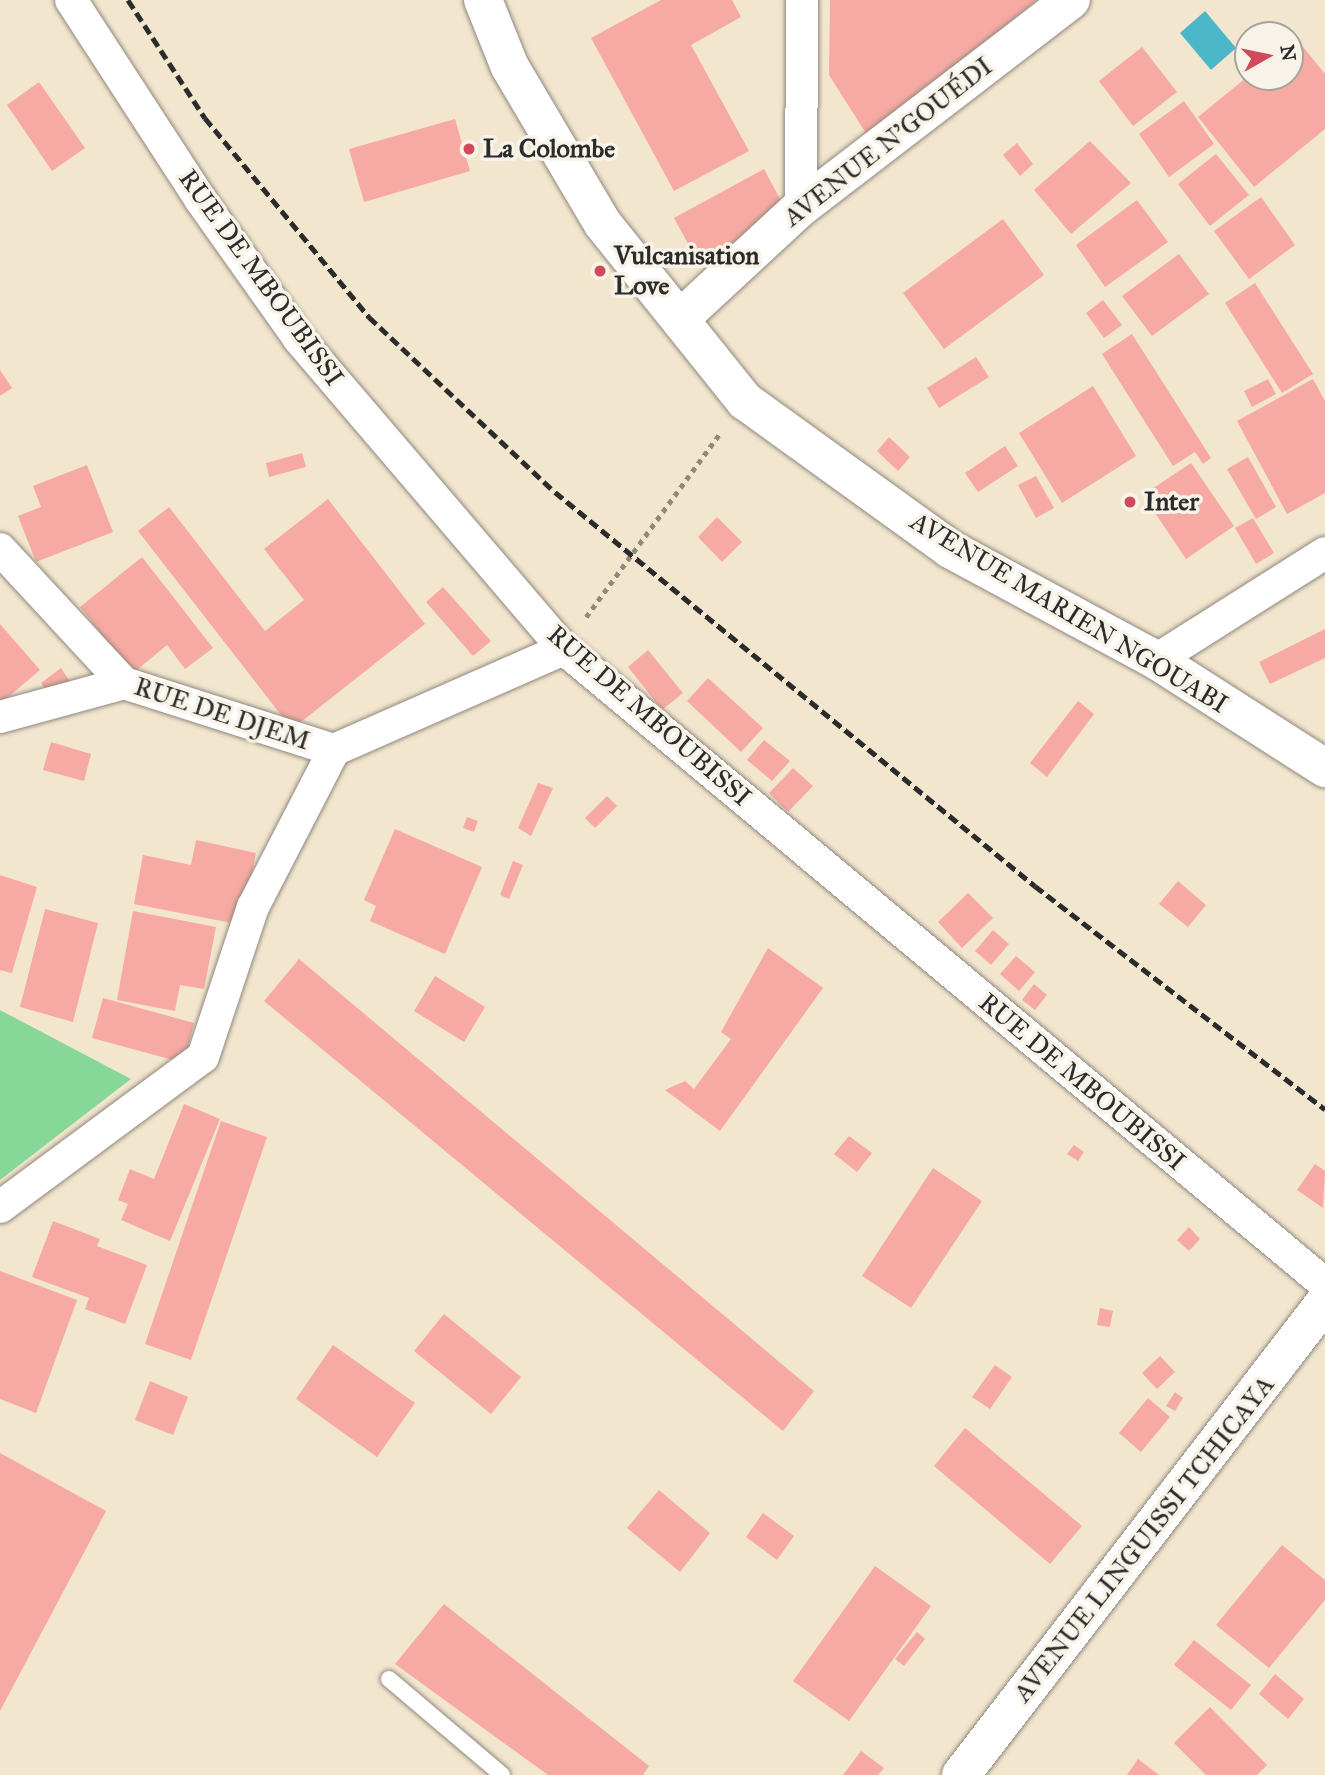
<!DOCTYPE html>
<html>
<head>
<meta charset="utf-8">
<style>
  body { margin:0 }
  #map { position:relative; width:1325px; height:1775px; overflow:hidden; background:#f3e6cf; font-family:"IM FELL Great Primer",serif }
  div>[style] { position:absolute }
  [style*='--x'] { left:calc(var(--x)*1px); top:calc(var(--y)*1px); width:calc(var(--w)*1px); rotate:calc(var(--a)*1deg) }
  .green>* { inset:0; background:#87d898 }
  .water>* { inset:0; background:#4cb7c8 }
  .building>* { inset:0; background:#f6aaa3 }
  .path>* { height:4.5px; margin-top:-2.25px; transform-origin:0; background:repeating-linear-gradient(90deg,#8f887d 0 5px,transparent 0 10px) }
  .roads { filter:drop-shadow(0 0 2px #8f887d) drop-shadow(0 0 2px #8f887d) }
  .lane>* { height:16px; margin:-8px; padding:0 8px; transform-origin:8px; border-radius:8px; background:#fff }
  .street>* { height:32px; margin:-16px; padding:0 16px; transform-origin:16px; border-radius:16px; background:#fff }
  .secondary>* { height:38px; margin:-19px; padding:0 19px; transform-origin:19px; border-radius:19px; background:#fff }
  .primary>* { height:38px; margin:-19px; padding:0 19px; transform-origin:19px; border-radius:19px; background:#fff }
  .rail>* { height:5px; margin-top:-2.5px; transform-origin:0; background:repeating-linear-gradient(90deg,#2b2b2b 0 10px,transparent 0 15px) }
  .dots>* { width:19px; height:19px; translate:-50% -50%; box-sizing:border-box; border:4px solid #f7f3e8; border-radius:50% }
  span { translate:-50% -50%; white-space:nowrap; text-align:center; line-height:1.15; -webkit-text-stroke:7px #f7f3e8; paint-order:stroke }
  .street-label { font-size:26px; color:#2b2b2b }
  .poi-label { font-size:26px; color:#2b2b2b; font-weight:700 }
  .left { translate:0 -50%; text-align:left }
  .north { position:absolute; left:1234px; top:21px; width:70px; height:70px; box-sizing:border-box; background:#f7f3e8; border:2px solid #a5a39c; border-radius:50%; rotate:81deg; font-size:19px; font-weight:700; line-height:28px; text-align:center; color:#2b2b2b }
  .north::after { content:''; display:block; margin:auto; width:24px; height:32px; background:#d1495b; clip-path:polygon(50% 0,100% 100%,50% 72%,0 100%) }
</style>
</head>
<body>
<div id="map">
  <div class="green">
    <i style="clip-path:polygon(0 1010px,131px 1079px,0 1180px)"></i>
  </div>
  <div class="water">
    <i style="clip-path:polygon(1205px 11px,1236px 48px,1211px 70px,1180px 33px)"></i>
  </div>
  <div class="building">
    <i style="clip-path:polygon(661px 0,732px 0,741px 17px,691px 45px,749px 151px,674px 191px,591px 38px)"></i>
    <i style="clip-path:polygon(830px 0,1037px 0,869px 138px,829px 75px)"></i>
    <i style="clip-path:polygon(1295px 37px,1325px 74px,1325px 129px,1254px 187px,1198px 117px,1247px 77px,1290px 77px,1290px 41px)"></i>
    <i style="clip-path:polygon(1142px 47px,1177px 92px,1133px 126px,1099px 81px)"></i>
    <i style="clip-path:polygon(39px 82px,85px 148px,52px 171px,7px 105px)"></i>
    <i style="clip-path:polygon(1184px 101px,1214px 144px,1169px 177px,1139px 134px)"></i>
    <i style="clip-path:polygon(455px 119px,470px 171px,364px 202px,349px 149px)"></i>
    <i style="clip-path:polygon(1090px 141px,1131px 183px,1071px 234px,1034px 190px)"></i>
    <i style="clip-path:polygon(1017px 143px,1033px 164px,1020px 176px,1003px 155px)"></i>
    <i style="clip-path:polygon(1216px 154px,1249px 195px,1210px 226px,1178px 184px)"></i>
    <i style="clip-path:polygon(764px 169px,787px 212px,698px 262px,674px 218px)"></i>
    <i style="clip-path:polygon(1261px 197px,1295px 245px,1249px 279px,1214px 231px)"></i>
    <i style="clip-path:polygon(1137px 200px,1168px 242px,1105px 287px,1076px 245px)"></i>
    <i style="clip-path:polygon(1003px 219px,1044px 275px,944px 349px,903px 293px)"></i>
    <i style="clip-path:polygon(1179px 254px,1209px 294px,1152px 336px,1122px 296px)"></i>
    <i style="clip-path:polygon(1255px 283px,1313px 374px,1282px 393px,1225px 303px)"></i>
    <i style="clip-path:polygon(1103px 300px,1122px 325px,1104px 338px,1086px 313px)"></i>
    <i style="clip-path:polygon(1132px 334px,1211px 458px,1203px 464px,1195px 452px,1173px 466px,1102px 354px)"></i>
    <i style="clip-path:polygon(976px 357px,989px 377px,939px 408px,927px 388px)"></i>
    <i style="clip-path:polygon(0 370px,12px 388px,0 396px)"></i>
    <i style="clip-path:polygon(1268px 379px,1276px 394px,1252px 407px,1244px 391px)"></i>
    <i style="clip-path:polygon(1313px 379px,1325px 401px,1325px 493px,1287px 514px,1237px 421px)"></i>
    <i style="clip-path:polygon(1093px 386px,1136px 456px,1062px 503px,1019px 433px)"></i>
    <i style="clip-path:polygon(889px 437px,910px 457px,898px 471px,877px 451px)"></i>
    <i style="clip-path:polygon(1005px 446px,1018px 466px,978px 492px,965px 473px)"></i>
    <i style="clip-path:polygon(302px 453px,306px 467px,269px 477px,266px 463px)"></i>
    <i style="clip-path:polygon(1248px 457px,1276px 507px,1256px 519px,1227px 469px)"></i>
    <i style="clip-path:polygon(1191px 463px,1234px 526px,1186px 559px,1143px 495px)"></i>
    <i style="clip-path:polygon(87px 465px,113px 532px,36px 562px,18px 516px,41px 507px,33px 486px)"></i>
    <i style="clip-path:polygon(1036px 476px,1054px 508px,1036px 518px,1018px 485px)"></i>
    <i style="clip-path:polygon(328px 499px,425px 624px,292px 729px,138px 531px,169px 507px,265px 631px,304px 600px,264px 549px)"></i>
    <i style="clip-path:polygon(717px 517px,742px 542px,722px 562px,698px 537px)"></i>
    <i style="clip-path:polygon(1253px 518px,1274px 553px,1256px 564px,1235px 528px)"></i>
    <i style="clip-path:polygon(142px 557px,213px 648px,185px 669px,167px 645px,132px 674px,80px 607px)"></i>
    <i style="clip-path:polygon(443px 587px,491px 641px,473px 656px,426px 602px)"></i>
    <i style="clip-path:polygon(0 624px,40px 670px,0 704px)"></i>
    <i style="clip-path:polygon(1325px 629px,1325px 658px,1270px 684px,1259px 662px)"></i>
    <i style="clip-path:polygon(648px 650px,683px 693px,662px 710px,628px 667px)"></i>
    <i style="clip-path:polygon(61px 668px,73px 686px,53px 700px,41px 683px)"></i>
    <i style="clip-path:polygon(708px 678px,763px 728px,741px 752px,687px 701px)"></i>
    <i style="clip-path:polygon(1078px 701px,1094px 714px,1047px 777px,1030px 763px)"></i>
    <i style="clip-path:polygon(764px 740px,790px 761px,772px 781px,747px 760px)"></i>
    <i style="clip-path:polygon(51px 742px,91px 754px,84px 781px,43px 770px)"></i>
    <i style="clip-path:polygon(793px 768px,813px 786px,788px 812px,769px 793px)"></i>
    <i style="clip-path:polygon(538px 783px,553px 788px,531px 836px,518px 828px)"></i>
    <i style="clip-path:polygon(607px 796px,617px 806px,595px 828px,585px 818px)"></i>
    <i style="clip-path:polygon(467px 817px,478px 821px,474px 832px,463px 828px)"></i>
    <i style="clip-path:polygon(395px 829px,482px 867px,445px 954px,370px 921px,376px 906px,364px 900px)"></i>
    <i style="clip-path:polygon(196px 840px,256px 853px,242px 925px,134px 904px,143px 855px,191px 865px)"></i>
    <i style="clip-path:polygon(513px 861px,523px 865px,509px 899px,500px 895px)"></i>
    <i style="clip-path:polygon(0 875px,37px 887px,12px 973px,0 970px)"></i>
    <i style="clip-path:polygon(1178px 881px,1206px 905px,1188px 927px,1159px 904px)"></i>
    <i style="clip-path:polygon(968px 893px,993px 918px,962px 948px,938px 922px)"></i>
    <i style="clip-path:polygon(45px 909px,98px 923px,73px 1022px,20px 1007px)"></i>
    <i style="clip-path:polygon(133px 911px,216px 927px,204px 989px,180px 985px,175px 1011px,117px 1000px)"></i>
    <i style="clip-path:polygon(993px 930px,1009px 944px,991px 965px,975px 951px)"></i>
    <i style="clip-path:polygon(768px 948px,823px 988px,720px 1131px,665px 1090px,685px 1081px,694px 1089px,731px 1039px,721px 1032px)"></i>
    <i style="clip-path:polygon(1016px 956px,1035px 972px,1019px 991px,1000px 974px)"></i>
    <i style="clip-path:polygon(299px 959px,814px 1391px,783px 1431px,264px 1001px)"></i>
    <i style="clip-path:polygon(435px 976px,485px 1007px,464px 1042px,414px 1011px)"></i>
    <i style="clip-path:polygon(1034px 984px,1047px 995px,1035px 1010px,1022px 1000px)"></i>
    <i style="clip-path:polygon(103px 998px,194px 1023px,184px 1063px,92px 1038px)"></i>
    <i style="clip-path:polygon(184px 1104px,220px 1119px,170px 1241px,121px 1220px,128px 1204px,118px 1200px,130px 1169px,154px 1179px)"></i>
    <i style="clip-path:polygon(221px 1121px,267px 1137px,191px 1360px,145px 1344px)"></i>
    <i style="clip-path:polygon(849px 1136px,872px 1153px,857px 1172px,834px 1154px)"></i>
    <i style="clip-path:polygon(1074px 1145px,1084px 1152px,1078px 1161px,1067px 1154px)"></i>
    <i style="clip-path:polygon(1315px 1164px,1325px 1171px,1323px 1208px,1297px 1190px)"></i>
    <i style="clip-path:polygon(933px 1168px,982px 1201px,911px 1308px,862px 1276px)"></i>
    <i style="clip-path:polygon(53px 1221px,100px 1239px,97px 1246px,147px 1265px,125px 1324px,85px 1309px,89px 1298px,32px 1277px)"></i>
    <i style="clip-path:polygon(1189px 1227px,1200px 1239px,1189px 1251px,1177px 1240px)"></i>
    <i style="clip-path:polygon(0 1271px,77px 1300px,36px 1413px,0 1399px)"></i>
    <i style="clip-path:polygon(1100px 1308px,1113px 1311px,1110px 1327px,1097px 1325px)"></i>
    <i style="clip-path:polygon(444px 1314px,521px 1377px,491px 1414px,414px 1351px)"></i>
    <i style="clip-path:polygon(333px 1345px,415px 1403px,377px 1457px,296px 1399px)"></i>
    <i style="clip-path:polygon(1160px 1356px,1175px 1372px,1157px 1389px,1142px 1373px)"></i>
    <i style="clip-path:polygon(995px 1365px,1012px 1377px,990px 1409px,972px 1397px)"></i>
    <i style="clip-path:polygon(150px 1381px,188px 1397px,173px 1435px,135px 1420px)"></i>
    <i style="clip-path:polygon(1175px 1392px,1183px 1398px,1175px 1411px,1166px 1406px)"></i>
    <i style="clip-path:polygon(1148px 1398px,1170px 1417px,1141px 1452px,1119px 1433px)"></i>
    <i style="clip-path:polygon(965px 1428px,1082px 1526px,1050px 1564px,934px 1466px)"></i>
    <i style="clip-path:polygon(0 1453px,106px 1511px,0 1711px)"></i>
    <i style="clip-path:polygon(659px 1490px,710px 1533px,680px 1572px,627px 1528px)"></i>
    <i style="clip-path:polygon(763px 1513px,794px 1536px,777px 1560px,746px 1537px)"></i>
    <i style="clip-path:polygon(1282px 1545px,1325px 1580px,1325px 1600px,1269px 1668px,1216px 1625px)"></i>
    <i style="clip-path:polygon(875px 1566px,931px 1606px,849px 1721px,793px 1681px)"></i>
    <i style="clip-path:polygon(444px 1604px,649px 1766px,643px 1775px,548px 1775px,395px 1664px)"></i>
    <i style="clip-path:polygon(917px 1632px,925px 1639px,904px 1666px,895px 1659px)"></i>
    <i style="clip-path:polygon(1194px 1640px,1251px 1685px,1231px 1710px,1174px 1665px)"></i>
    <i style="clip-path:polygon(1275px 1674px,1304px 1699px,1288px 1719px,1259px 1694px)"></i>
    <i style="clip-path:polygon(1210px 1707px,1267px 1765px,1257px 1775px,1206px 1775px,1174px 1743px)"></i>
    <i style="clip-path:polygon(861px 1751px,884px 1768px,878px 1775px,843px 1775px)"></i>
    <i style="clip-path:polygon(1138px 1759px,1159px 1775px,1127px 1775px)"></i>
  </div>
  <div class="path">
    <i style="--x:586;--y:617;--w:229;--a:-53.9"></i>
  </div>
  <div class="roads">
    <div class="lane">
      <i style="--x:389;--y:1679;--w:148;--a:40.3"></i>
    </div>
    <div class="street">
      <i style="--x:71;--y:0;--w:237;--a:57"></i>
      <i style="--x:200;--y:199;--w:171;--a:54.7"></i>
      <i style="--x:299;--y:339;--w:408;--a:49.5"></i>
      <i style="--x:564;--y:649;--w:991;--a:39.84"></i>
      <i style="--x:801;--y:207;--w:207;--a:-89.7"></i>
      <i style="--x:0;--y:549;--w:183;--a:47.2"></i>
      <i style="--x:124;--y:683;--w:220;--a:17.7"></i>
      <i style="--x:1156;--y:660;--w:200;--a:-32.3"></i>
      <i style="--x:0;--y:717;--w:129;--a:-15.3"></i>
      <i style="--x:0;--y:1207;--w:252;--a:-36.5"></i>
      <i style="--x:203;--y:1057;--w:158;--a:-71.6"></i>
      <i style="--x:253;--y:907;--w:177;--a:-62.7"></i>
      <i style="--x:334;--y:750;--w:251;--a:-23.7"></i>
    </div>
    <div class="secondary">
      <i style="--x:681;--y:318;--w:163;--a:-42.8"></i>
      <i style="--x:801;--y:207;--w:340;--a:-37.5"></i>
    </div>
    <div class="primary">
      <i style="--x:483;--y:0;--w:72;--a:68.1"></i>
      <i style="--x:510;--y:67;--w:182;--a:59.4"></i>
      <i style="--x:603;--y:224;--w:227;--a:51.3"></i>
      <i style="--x:745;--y:401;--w:253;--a:35.8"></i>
      <i style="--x:950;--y:549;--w:234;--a:28.3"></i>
      <i style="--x:1156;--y:660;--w:201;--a:32.6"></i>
      <i style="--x:961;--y:1775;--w:597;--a:-52.42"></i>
    </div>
  </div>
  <div class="rail">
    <i style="--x:128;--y:0;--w:141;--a:56.9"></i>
    <i style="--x:205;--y:118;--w:258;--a:50.5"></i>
    <i style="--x:369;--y:317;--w:255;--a:43.3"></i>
    <i style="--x:555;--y:492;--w:621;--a:39.38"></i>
    <i style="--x:1035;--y:886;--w:366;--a:37.6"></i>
  </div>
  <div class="dots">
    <i style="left:469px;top:149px;background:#d1495b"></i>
    <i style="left:600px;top:271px;background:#d1495b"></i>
    <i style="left:1130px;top:502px;background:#d1495b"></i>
  </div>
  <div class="street-label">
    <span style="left:888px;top:142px;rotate:-38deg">AVENUE N'GOUÉDI</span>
    <span style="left:261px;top:278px;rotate:54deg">RUE DE MBOUBISSI</span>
    <span style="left:1069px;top:613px;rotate:31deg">AVENUE MARIEN NGOUABI</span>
    <span style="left:222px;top:714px;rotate:18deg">RUE DE DJEM</span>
    <span style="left:649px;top:716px;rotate:41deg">RUE DE MBOUBISSI</span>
    <span style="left:1082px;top:1082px;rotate:40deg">RUE DE MBOUBISSI</span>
    <span style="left:1144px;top:1539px;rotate:-52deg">AVENUE LINGUISSI TCHICAYA</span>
  </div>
  <div class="poi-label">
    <span class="left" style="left:483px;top:149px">La Colombe</span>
    <span class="left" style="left:614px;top:271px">Vulcanisation<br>Love</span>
    <span class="left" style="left:1144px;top:502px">Inter</span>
  </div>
  <div class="north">N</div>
</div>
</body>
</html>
